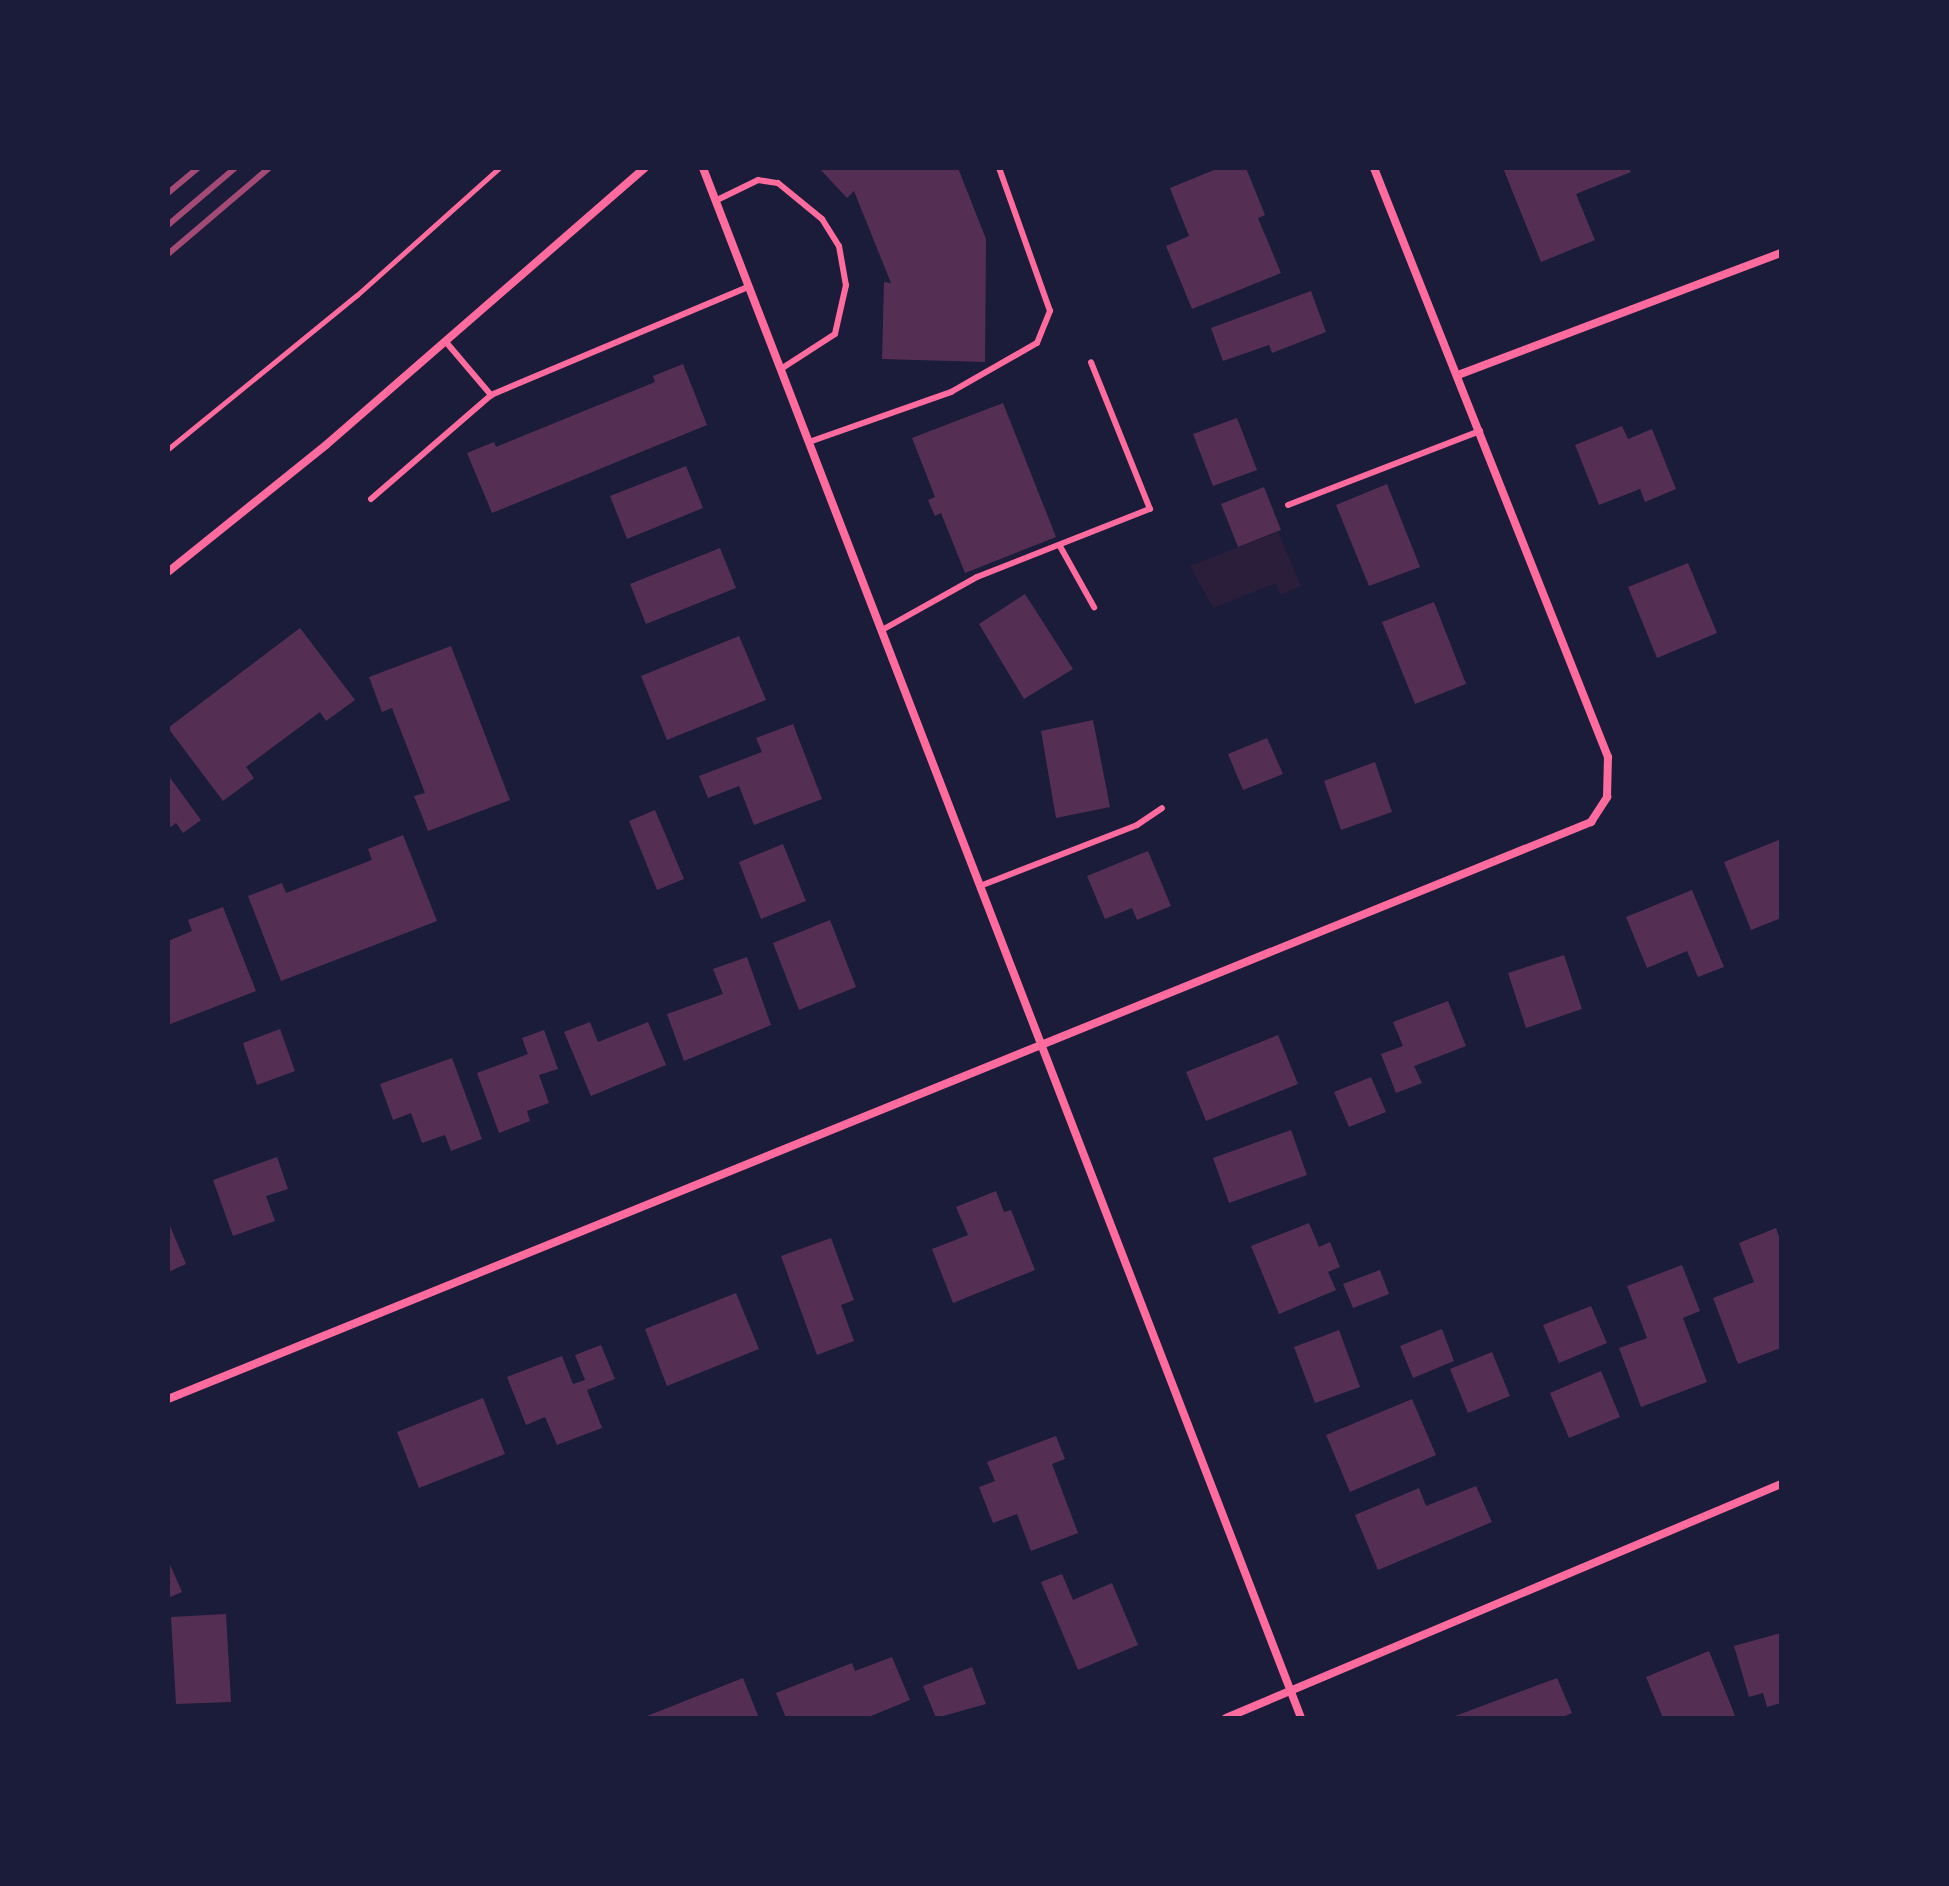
<!DOCTYPE html>
<html>
<head>
<meta charset="utf-8">
<style>
  body { margin:0 }
  #map { position:relative; width:1949px; height:1886px; overflow:hidden; background:#1b1b3a; font-family:"Source Sans 3",sans-serif }
  div>[style] { position:absolute }
  [style*='--x'] { left:calc(var(--x)*1px); top:calc(var(--y)*1px); width:calc(var(--w)*1px); rotate:calc(var(--a)*1deg) }
  .green>* { inset:0; background:#2a1e3b }
  .building>* { inset:0; background:#542f53 }
  .path>* { height:5px; margin:-2.5px; padding:0 2.5px; transform-origin:2.5px; border-radius:2.5px; background:#ff6b9d }
  .service>* { height:6px; margin:-3px; padding:0 3px; transform-origin:3px; border-radius:3px; background:#ff6b9d }
  .minor>* { height:8px; margin:-4px; padding:0 4px; transform-origin:4px; border-radius:4px; background:#ff6b9d }
  .rail>* { height:6px; margin:-3px; padding:0 3px; transform-origin:3px; border-radius:3px; background:#a44b75 }
  span { translate:-50% -50%; white-space:nowrap; text-align:center; line-height:1.15; -webkit-text-stroke:6px #1b1b3a; paint-order:stroke }
  .frame { position:absolute; inset:0; border:170px solid #1b1b3a; pointer-events:none }
</style>
</head>
<body>
<div id="map">
  <div class="green">
    <i style="clip-path:polygon(1278px 532px,1301px 586px,1281px 595px,1276px 583px,1213px 608px,1190px 566px)"></i>
  </div>
  <div class="building">
    <i style="clip-path:polygon(819px 168px,958px 168px,986px 239px,985px 362px,882px 359px,884px 282px,891px 283px,854px 191px,847px 198px)"></i>
    <i style="clip-path:polygon(1219px 168px,1246px 168px,1265px 215px,1258px 218px,1281px 273px,1192px 309px,1166px 246px,1189px 236px,1170px 188px)"></i>
    <i style="clip-path:polygon(1503px 168px,1629px 168px,1631px 172px,1576px 194px,1595px 240px,1541px 262px)"></i>
    <i style="clip-path:polygon(1311px 291px,1326px 332px,1272px 353px,1269px 345px,1223px 361px,1211px 328px)"></i>
    <i style="clip-path:polygon(683px 364px,707px 425px,492px 513px,467px 453px,494px 442px,496px 447px,655px 382px,653px 376px)"></i>
    <i style="clip-path:polygon(1003px 403px,1056px 537px,965px 573px,941px 513px,935px 516px,928px 500px,935px 497px,912px 438px)"></i>
    <i style="clip-path:polygon(1237px 418px,1257px 470px,1213px 486px,1193px 434px)"></i>
    <i style="clip-path:polygon(1622px 426px,1628px 439px,1652px 429px,1676px 489px,1645px 502px,1640px 489px,1599px 505px,1575px 445px)"></i>
    <i style="clip-path:polygon(686px 466px,703px 508px,627px 539px,610px 496px)"></i>
    <i style="clip-path:polygon(1387px 484px,1420px 567px,1369px 586px,1336px 505px)"></i>
    <i style="clip-path:polygon(1264px 487px,1281px 530px,1238px 547px,1221px 504px)"></i>
    <i style="clip-path:polygon(720px 548px,736px 588px,646px 624px,630px 584px)"></i>
    <i style="clip-path:polygon(1688px 563px,1717px 633px,1657px 658px,1628px 587px)"></i>
    <i style="clip-path:polygon(1025px 594px,1073px 669px,1024px 699px,979px 624px)"></i>
    <i style="clip-path:polygon(1434px 602px,1466px 684px,1415px 704px,1382px 622px)"></i>
    <i style="clip-path:polygon(300px 628px,355px 700px,326px 721px,320px 712px,246px 767px,254px 778px,223px 801px,168px 728px)"></i>
    <i style="clip-path:polygon(739px 636px,766px 700px,667px 740px,641px 676px)"></i>
    <i style="clip-path:polygon(451px 646px,510px 800px,428px 831px,414px 796px,425px 793px,392px 708px,382px 712px,369px 677px)"></i>
    <i style="clip-path:polygon(1093px 720px,1110px 807px,1056px 818px,1041px 731px)"></i>
    <i style="clip-path:polygon(793px 724px,822px 799px,754px 825px,739px 786px,708px 798px,699px 776px,762px 752px,756px 738px)"></i>
    <i style="clip-path:polygon(1267px 738px,1283px 774px,1243px 790px,1228px 754px)"></i>
    <i style="clip-path:polygon(1375px 762px,1392px 812px,1341px 830px,1324px 781px)"></i>
    <i style="clip-path:polygon(168px 775px,201px 820px,183px 833px,176px 823px,168px 829px)"></i>
    <i style="clip-path:polygon(655px 810px,684px 879px,657px 890px,629px 821px)"></i>
    <i style="clip-path:polygon(403px 835px,437px 921px,281px 981px,248px 896px,282px 883px,286px 893px,372px 860px,368px 849px)"></i>
    <i style="clip-path:polygon(1781px 839px,1781px 918px,1751px 930px,1724px 862px)"></i>
    <i style="clip-path:polygon(783px 844px,806px 901px,761px 919px,739px 862px)"></i>
    <i style="clip-path:polygon(1148px 851px,1171px 906px,1137px 920px,1132px 908px,1105px 919px,1087px 876px)"></i>
    <i style="clip-path:polygon(1692px 890px,1724px 967px,1698px 977px,1687px 951px,1647px 968px,1626px 917px)"></i>
    <i style="clip-path:polygon(223px 907px,256px 991px,168px 1025px,168px 941px,192px 931px,188px 920px)"></i>
    <i style="clip-path:polygon(830px 920px,856px 987px,799px 1010px,773px 943px)"></i>
    <i style="clip-path:polygon(1564px 955px,1582px 1009px,1526px 1028px,1508px 973px)"></i>
    <i style="clip-path:polygon(747px 957px,771px 1025px,684px 1061px,667px 1014px,723px 994px,713px 969px)"></i>
    <i style="clip-path:polygon(1448px 1001px,1466px 1046px,1414px 1066px,1422px 1083px,1396px 1093px,1381px 1054px,1403px 1046px,1393px 1022px)"></i>
    <i style="clip-path:polygon(590px 1022px,598px 1042px,648px 1022px,666px 1065px,591px 1096px,564px 1032px)"></i>
    <i style="clip-path:polygon(280px 1029px,295px 1071px,257px 1085px,243px 1043px)"></i>
    <i style="clip-path:polygon(544px 1030px,558px 1069px,539px 1075px,549px 1103px,527px 1111px,530px 1121px,499px 1133px,477px 1073px,528px 1054px,522px 1038px)"></i>
    <i style="clip-path:polygon(1278px 1035px,1298px 1084px,1206px 1121px,1186px 1072px)"></i>
    <i style="clip-path:polygon(452px 1058px,482px 1139px,451px 1151px,445px 1135px,422px 1143px,411px 1113px,393px 1120px,380px 1084px)"></i>
    <i style="clip-path:polygon(1371px 1077px,1386px 1112px,1349px 1127px,1334px 1092px)"></i>
    <i style="clip-path:polygon(1291px 1130px,1307px 1175px,1229px 1203px,1213px 1158px)"></i>
    <i style="clip-path:polygon(277px 1157px,288px 1189px,266px 1196px,275px 1221px,233px 1236px,213px 1180px)"></i>
    <i style="clip-path:polygon(996px 1191px,1004px 1212px,1011px 1210px,1035px 1270px,953px 1303px,932px 1249px,968px 1235px,956px 1207px)"></i>
    <i style="clip-path:polygon(168px 1221px,186px 1264px,168px 1272px)"></i>
    <i style="clip-path:polygon(1309px 1223px,1319px 1247px,1330px 1242px,1340px 1267px,1328px 1272px,1336px 1290px,1279px 1314px,1251px 1246px)"></i>
    <i style="clip-path:polygon(1776px 1228px,1781px 1242px,1781px 1348px,1738px 1364px,1713px 1298px,1754px 1282px,1739px 1243px)"></i>
    <i style="clip-path:polygon(831px 1238px,854px 1300px,841px 1305px,854px 1341px,817px 1355px,781px 1256px)"></i>
    <i style="clip-path:polygon(1682px 1265px,1700px 1311px,1683px 1318px,1707px 1382px,1641px 1407px,1619px 1348px,1647px 1338px,1627px 1286px)"></i>
    <i style="clip-path:polygon(1380px 1270px,1389px 1294px,1353px 1308px,1343px 1284px)"></i>
    <i style="clip-path:polygon(736px 1293px,759px 1349px,667px 1386px,645px 1329px)"></i>
    <i style="clip-path:polygon(1591px 1306px,1607px 1343px,1559px 1363px,1543px 1325px)"></i>
    <i style="clip-path:polygon(1442px 1329px,1454px 1361px,1413px 1378px,1400px 1346px)"></i>
    <i style="clip-path:polygon(1339px 1330px,1360px 1387px,1315px 1403px,1294px 1347px)"></i>
    <i style="clip-path:polygon(601px 1345px,615px 1379px,587px 1390px,602px 1428px,557px 1445px,545px 1417px,526px 1425px,507px 1377px,562px 1356px,573px 1384px,585px 1380px,575px 1355px)"></i>
    <i style="clip-path:polygon(1492px 1352px,1510px 1396px,1468px 1413px,1450px 1369px)"></i>
    <i style="clip-path:polygon(1601px 1371px,1620px 1417px,1569px 1438px,1550px 1393px)"></i>
    <i style="clip-path:polygon(483px 1398px,505px 1454px,419px 1488px,397px 1432px)"></i>
    <i style="clip-path:polygon(1412px 1399px,1436px 1455px,1350px 1492px,1326px 1435px)"></i>
    <i style="clip-path:polygon(1056px 1436px,1065px 1459px,1052px 1464px,1078px 1533px,1031px 1551px,1017px 1514px,993px 1523px,979px 1487px,995px 1481px,987px 1462px)"></i>
    <i style="clip-path:polygon(1476px 1486px,1492px 1522px,1378px 1570px,1355px 1515px,1419px 1488px,1426px 1506px)"></i>
    <i style="clip-path:polygon(168px 1560px,182px 1592px,168px 1598px)"></i>
    <i style="clip-path:polygon(1062px 1574px,1073px 1600px,1112px 1583px,1138px 1645px,1078px 1670px,1041px 1582px)"></i>
    <i style="clip-path:polygon(226px 1614px,231px 1702px,176px 1704px,171px 1617px)"></i>
    <i style="clip-path:polygon(1781px 1633px,1781px 1703px,1767px 1707px,1763px 1693px,1749px 1697px,1734px 1646px)"></i>
    <i style="clip-path:polygon(1709px 1651px,1736px 1718px,1663px 1718px,1646px 1677px)"></i>
    <i style="clip-path:polygon(892px 1657px,910px 1700px,866px 1718px,786px 1718px,776px 1693px,852px 1663px,855px 1671px)"></i>
    <i style="clip-path:polygon(972px 1667px,986px 1704px,936px 1718px,923px 1686px)"></i>
    <i style="clip-path:polygon(743px 1678px,759px 1718px,642px 1718px)"></i>
    <i style="clip-path:polygon(1557px 1678px,1572px 1713px,1560px 1718px,1450px 1718px)"></i>
  </div>
  <div class="path">
    <i style="--x:168;--y:449;--w:244;--a:-39.2"></i>
    <i style="--x:357;--y:295;--w:191;--a:-41.8"></i>
  </div>
  <div class="service">
    <i style="--x:715;--y:201;--w:48;--a:-26"></i>
    <i style="--x:758;--y:180;--w:20;--a:9"></i>
    <i style="--x:778;--y:183;--w:57;--a:39.3"></i>
    <i style="--x:822;--y:219;--w:32;--a:58"></i>
    <i style="--x:839;--y:246;--w:40;--a:80"></i>
    <i style="--x:846;--y:285;--w:50;--a:102.7"></i>
    <i style="--x:835;--y:334;--w:64;--a:147.1"></i>
    <i style="--x:446;--y:342;--w:70;--a:49.7"></i>
    <i style="--x:491;--y:395;--w:279;--a:-22.8"></i>
    <i style="--x:809;--y:442;--w:151;--a:-19.4"></i>
    <i style="--x:951;--y:392;--w:99;--a:-29.7"></i>
    <i style="--x:1037;--y:343;--w:35;--a:-68"></i>
    <i style="--x:1050;--y:311;--w:152;--a:-109.6"></i>
    <i style="--x:371;--y:499;--w:159;--a:-40.9"></i>
    <i style="--x:1288;--y:505;--w:206;--a:-21.1"></i>
    <i style="--x:1061;--y:548;--w:68;--a:60.8"></i>
    <i style="--x:882;--y:630;--w:109;--a:-29.2"></i>
    <i style="--x:977;--y:577;--w:186;--a:-21.5"></i>
    <i style="--x:1150;--y:509;--w:158;--a:-111.9"></i>
    <i style="--x:980;--y:886;--w:168;--a:-21.2"></i>
    <i style="--x:1137;--y:825;--w:30;--a:-34"></i>
  </div>
  <div class="minor">
    <i style="--x:703;--y:168;--w:1661;--a:68.9"></i>
    <i style="--x:1458;--y:375;--w:345;--a:-20.7"></i>
    <i style="--x:168;--y:572;--w:203;--a:-38.8"></i>
    <i style="--x:326;--y:445;--w:422;--a:-41"></i>
    <i style="--x:168;--y:1399;--w:1536;--a:-22.07"></i>
    <i style="--x:1591;--y:822;--w:30;--a:-57"></i>
    <i style="--x:1607;--y:797;--w:40;--a:-88.6"></i>
    <i style="--x:1608;--y:757;--w:634;--a:-111.67"></i>
    <i style="--x:1226;--y:1718;--w:602;--a:-22.86"></i>
  </div>
  <div class="rail">
    <i style="--x:168;--y:193;--w:39;--a:-40"></i>
    <i style="--x:168;--y:225;--w:88;--a:-40.4"></i>
    <i style="--x:168;--y:254;--w:133;--a:-40.4"></i>
  </div>
  <div class="frame"></div>
</div>
</body>
</html>
